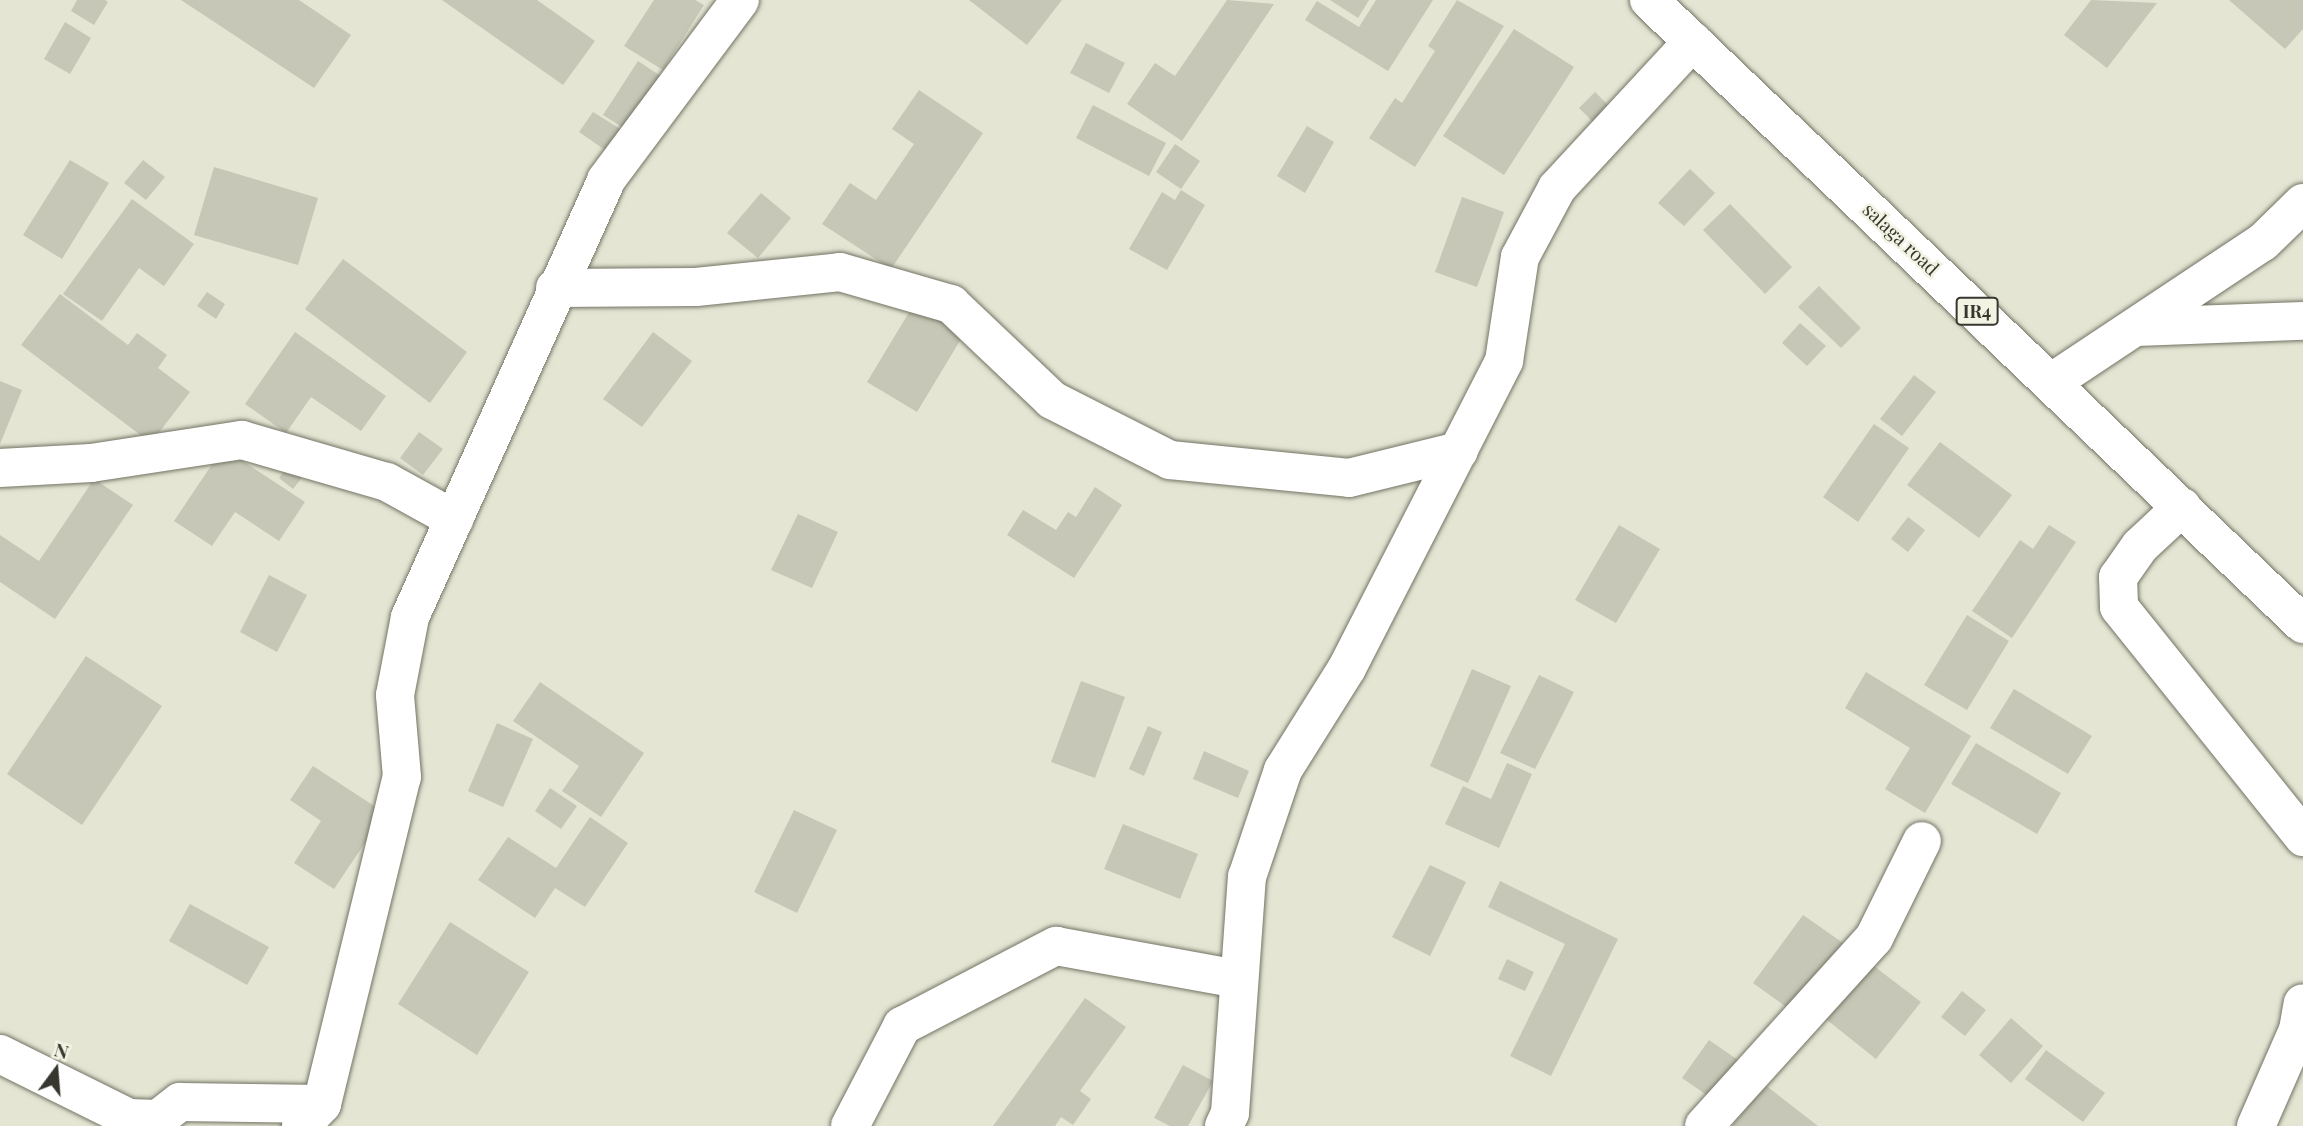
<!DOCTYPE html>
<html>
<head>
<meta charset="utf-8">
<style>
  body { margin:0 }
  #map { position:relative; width:2303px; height:1126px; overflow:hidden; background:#e5e5d4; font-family:"Playfair Display",serif }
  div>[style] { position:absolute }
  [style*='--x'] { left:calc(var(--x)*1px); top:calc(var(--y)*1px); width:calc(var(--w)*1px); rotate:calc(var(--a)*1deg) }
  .building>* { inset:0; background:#c7c7b7 }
  .roads { filter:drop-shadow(0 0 2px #747465) drop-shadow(0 0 2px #747465) }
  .street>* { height:38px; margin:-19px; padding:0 19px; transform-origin:19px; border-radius:19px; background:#fff }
  .primary>* { height:38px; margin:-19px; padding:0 19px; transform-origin:19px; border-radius:19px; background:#fff }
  span { translate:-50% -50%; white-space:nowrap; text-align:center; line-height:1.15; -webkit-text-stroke:5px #f2f3e2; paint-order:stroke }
  .shield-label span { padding:2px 5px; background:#f2f3e2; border:2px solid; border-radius:5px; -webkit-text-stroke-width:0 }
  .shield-label { font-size:18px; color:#373730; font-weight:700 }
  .street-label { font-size:19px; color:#373730 }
  .north { position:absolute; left:21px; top:1035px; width:70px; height:70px; -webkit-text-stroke:5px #f2f3e2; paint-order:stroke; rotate:16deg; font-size:19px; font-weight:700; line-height:28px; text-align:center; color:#373730 }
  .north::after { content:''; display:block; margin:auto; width:24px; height:32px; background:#373730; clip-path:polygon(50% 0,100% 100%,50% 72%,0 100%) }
</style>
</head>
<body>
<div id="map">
  <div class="building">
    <i style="clip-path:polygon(77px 0,105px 0,108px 2px,94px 25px,71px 11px)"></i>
    <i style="clip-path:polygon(181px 0,299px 0,351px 35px,314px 88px)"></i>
    <i style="clip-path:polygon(442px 0,537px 0,595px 41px,563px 85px)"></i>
    <i style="clip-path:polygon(654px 0,695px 0,704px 5px,663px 70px,624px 46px)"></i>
    <i style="clip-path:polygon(969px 0,1062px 0,1027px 45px)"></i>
    <i style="clip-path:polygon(1227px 0,1274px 4px,1182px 141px,1127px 104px,1155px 63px,1175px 76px)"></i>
    <i style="clip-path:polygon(1330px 0,1369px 0,1358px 18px)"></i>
    <i style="clip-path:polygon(1376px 0,1433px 0,1388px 71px,1305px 20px,1317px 1px,1359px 27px)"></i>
    <i style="clip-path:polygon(1457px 0,1504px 26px,1415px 167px,1369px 138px,1395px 98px,1402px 103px,1435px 51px,1428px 46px)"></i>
    <i style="clip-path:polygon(2091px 0,2157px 3px,2107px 68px,2064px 35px)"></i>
    <i style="clip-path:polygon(2229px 0,2303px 0,2303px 29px,2285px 49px)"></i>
    <i style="clip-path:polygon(65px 22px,91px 38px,70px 74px,44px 59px)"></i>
    <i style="clip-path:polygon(1514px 29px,1574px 67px,1504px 175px,1443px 136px)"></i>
    <i style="clip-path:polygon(1086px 43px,1125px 63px,1109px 93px,1070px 73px)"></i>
    <i style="clip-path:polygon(638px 61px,662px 77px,627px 130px,603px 115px)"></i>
    <i style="clip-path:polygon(919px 90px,983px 133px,891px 269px,822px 224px,850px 183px,876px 200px,914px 144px,892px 129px)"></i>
    <i style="clip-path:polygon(1595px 92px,1613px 110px,1597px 126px,1579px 108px)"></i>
    <i style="clip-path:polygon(1093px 105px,1166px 143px,1149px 176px,1076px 138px)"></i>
    <i style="clip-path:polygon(593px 112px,622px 130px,608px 152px,579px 132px)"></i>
    <i style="clip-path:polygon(1307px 126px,1334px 142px,1305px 193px,1277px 176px)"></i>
    <i style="clip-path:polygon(1175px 144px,1200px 161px,1181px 189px,1156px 172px)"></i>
    <i style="clip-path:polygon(70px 160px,109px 183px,62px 259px,23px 235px)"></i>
    <i style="clip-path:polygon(143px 160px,165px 177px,146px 200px,124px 183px)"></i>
    <i style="clip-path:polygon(214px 167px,318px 198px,298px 265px,194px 235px)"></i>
    <i style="clip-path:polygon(1690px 169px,1715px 193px,1684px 226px,1658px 203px)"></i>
    <i style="clip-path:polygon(1181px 190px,1205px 205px,1167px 270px,1129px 249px,1162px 192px,1175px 200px)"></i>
    <i style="clip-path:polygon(761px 193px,791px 218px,758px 258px,727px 233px)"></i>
    <i style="clip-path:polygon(1462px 197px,1504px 212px,1477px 287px,1435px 272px)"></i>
    <i style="clip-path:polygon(132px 199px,194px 244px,164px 286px,139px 268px,102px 321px,63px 294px)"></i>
    <i style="clip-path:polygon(1730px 204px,1792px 267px,1765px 294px,1703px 230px)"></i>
    <i style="clip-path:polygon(343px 259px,467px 352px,430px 403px,305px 309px)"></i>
    <i style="clip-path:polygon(1819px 286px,1861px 328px,1841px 348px,1798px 307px)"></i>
    <i style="clip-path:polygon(207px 292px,225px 304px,216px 319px,197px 306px)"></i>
    <i style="clip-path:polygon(60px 294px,128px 345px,137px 333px,167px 355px,158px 368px,190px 392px,151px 443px,21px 345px)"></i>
    <i style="clip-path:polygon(914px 304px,964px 334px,917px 412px,867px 382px)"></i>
    <i style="clip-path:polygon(1800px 323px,1826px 346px,1807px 366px,1782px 343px)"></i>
    <i style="clip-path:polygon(295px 332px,386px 396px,361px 431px,311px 397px,286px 433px,245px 404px)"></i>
    <i style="clip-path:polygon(653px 332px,692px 361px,642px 427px,603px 399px)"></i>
    <i style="clip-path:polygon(1914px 375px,1936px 392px,1902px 436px,1880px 419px)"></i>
    <i style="clip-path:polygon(0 381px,22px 390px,0 444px)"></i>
    <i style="clip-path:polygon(1874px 424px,1909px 448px,1858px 522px,1823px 497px)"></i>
    <i style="clip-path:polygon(419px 432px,443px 449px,423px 475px,400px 458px)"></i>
    <i style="clip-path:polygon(1940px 442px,2012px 495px,1979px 538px,1907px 485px)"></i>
    <i style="clip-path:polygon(223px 448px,305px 502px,279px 541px,235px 512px,212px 546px,174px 521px)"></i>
    <i style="clip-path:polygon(289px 464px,304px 475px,293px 489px,279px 478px)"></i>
    <i style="clip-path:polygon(94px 479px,133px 505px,55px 619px,0 582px,0 535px,39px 561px)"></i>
    <i style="clip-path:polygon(1095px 487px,1122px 505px,1074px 578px,1007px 535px,1023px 510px,1056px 530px,1068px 512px,1076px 517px)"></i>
    <i style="clip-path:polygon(798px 514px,838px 532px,812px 588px,771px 570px)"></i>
    <i style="clip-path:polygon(1908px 517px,1925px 530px,1908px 552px,1891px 539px)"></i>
    <i style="clip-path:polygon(1619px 525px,1660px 549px,1616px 623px,1575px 600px)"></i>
    <i style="clip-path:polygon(2049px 525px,2076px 542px,2012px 638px,1972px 611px,2020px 540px,2033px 549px)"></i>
    <i style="clip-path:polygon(269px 575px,307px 595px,277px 652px,240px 632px)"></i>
    <i style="clip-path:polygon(1967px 615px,2009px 641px,1967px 710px,1924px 685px)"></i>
    <i style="clip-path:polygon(86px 656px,162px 706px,82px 825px,7px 774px)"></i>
    <i style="clip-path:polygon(1472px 669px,1511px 686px,1468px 783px,1430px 766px)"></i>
    <i style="clip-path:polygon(1866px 672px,1971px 736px,1925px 813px,1885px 789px,1910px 748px,1845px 708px)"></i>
    <i style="clip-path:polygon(1539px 675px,1574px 692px,1535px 769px,1500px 753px)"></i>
    <i style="clip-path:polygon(1081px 681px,1125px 697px,1095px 778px,1051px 762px)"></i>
    <i style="clip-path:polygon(540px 682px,644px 753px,601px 817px,562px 791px,579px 766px,513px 721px)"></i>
    <i style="clip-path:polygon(2014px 689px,2092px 736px,2068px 774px,1990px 728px)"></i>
    <i style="clip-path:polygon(497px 723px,533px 739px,503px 807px,468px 791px)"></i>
    <i style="clip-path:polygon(1148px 726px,1162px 732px,1144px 776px,1129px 769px)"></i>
    <i style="clip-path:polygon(1976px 743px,2061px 793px,2037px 834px,1951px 784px)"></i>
    <i style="clip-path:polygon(1204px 751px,1249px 771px,1238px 798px,1193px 779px)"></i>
    <i style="clip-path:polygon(1507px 763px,1532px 774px,1499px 848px,1445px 824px,1463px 786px,1491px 799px)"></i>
    <i style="clip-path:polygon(313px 766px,385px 813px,334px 889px,294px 863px,321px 821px,290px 800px)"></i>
    <i style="clip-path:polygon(550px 788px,577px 806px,561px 829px,535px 811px)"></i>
    <i style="clip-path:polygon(794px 810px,837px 830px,797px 913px,754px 892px)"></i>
    <i style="clip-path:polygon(590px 817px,628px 843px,585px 907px,555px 888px,535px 918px,478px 880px,508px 837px,556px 868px)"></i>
    <i style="clip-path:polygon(1123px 824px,1198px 854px,1180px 899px,1104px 869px)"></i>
    <i style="clip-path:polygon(1430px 865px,1466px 882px,1430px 956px,1392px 937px)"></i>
    <i style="clip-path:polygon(1500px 881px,1618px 939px,1551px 1076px,1510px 1056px,1565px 944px,1488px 907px)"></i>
    <i style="clip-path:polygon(190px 904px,269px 947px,247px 985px,169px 941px)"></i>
    <i style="clip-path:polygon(1803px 915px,1846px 945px,1796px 1014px,1753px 983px)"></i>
    <i style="clip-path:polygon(450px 922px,529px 972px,477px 1055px,398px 1004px)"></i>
    <i style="clip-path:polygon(1507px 959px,1534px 972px,1525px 991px,1498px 979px)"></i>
    <i style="clip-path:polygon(1866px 960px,1921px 1002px,1876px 1059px,1822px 1016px)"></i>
    <i style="clip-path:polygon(1962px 991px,1986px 1010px,1965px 1036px,1941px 1017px)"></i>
    <i style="clip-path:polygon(1085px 998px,1126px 1027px,1080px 1091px,1091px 1099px,1073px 1125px,1061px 1117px,1055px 1126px,993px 1126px)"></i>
    <i style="clip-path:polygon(2011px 1018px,2043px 1046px,2011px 1083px,1979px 1055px)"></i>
    <i style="clip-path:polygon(1709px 1040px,1738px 1060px,1711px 1098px,1682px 1078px)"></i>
    <i style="clip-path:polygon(2046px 1050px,2105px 1093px,2083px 1122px,2025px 1079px)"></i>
    <i style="clip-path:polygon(1183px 1065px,1213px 1081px,1188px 1126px,1170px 1126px,1154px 1118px)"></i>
    <i style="clip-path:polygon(1764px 1084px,1818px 1126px,1732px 1126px)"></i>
  </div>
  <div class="roads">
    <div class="street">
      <i style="--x:555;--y:288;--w:141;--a:-0.4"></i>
      <i style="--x:696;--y:287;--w:145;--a:-5.9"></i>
      <i style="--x:840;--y:272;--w:116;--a:16.1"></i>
      <i style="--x:951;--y:304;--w:139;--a:43.5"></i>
      <i style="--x:1052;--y:400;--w:132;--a:27"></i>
      <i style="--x:1170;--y:460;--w:180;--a:5.7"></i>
      <i style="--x:1349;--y:478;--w:113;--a:-13.8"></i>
      <i style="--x:2136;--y:327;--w:167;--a:-2.1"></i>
      <i style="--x:2052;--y:382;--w:253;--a:-33.6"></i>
      <i style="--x:2263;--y:242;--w:56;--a:-44.3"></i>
      <i style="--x:0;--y:468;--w:91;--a:-3.1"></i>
      <i style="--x:91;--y:463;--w:153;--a:-8.7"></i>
      <i style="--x:242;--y:440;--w:151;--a:16.2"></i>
      <i style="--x:387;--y:482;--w:77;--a:28.9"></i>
      <i style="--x:2182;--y:507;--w:57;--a:137.1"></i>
      <i style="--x:2140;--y:546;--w:38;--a:125"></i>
      <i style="--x:2118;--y:577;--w:30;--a:88"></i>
      <i style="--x:2119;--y:607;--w:295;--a:51.3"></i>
      <i style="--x:0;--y:1054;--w:144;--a:26.4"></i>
      <i style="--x:129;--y:1118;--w:29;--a:2"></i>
      <i style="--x:158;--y:1119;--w:28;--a:-38"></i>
      <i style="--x:180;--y:1102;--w:142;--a:0.8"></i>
      <i style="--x:301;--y:1126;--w:30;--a:-46"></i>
      <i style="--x:322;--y:1104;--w:337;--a:-76.3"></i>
      <i style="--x:402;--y:777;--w:82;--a:-94.9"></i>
      <i style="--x:395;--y:695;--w:79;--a:-79.1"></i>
      <i style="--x:410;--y:617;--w:479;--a:-65.8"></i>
      <i style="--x:606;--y:180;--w:224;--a:-53.3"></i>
      <i style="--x:850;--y:1126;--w:113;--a:-62.5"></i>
      <i style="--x:902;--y:1026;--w:174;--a:-27.5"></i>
      <i style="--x:1056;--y:946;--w:184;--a:10.3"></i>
      <i style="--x:1224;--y:1126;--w:14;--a:-65"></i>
      <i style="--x:1230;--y:1113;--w:237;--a:-85.9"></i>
      <i style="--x:1247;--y:877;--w:113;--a:-71.4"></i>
      <i style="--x:1283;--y:770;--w:120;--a:-57.9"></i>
      <i style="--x:1347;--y:668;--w:345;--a:-62.9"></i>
      <i style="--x:1504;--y:361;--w:105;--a:-81.3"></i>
      <i style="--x:1520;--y:257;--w:78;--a:-61.8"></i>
      <i style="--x:1557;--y:188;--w:200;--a:-47.2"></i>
      <i style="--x:1704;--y:1126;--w:253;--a:-47.9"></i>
      <i style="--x:1874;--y:938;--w:108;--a:-63.7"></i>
      <i style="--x:2256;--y:1126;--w:105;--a:-66.4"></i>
      <i style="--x:2298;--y:1030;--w:27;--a:-80"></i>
    </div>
    <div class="primary">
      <i style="--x:1649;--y:0;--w:904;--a:43.66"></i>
    </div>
  </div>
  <div class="shield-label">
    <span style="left:1977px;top:311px">IR4</span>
  </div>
  <div class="street-label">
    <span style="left:1901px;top:239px;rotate:43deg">salaga road</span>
  </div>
  <div class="north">N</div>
</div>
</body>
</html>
